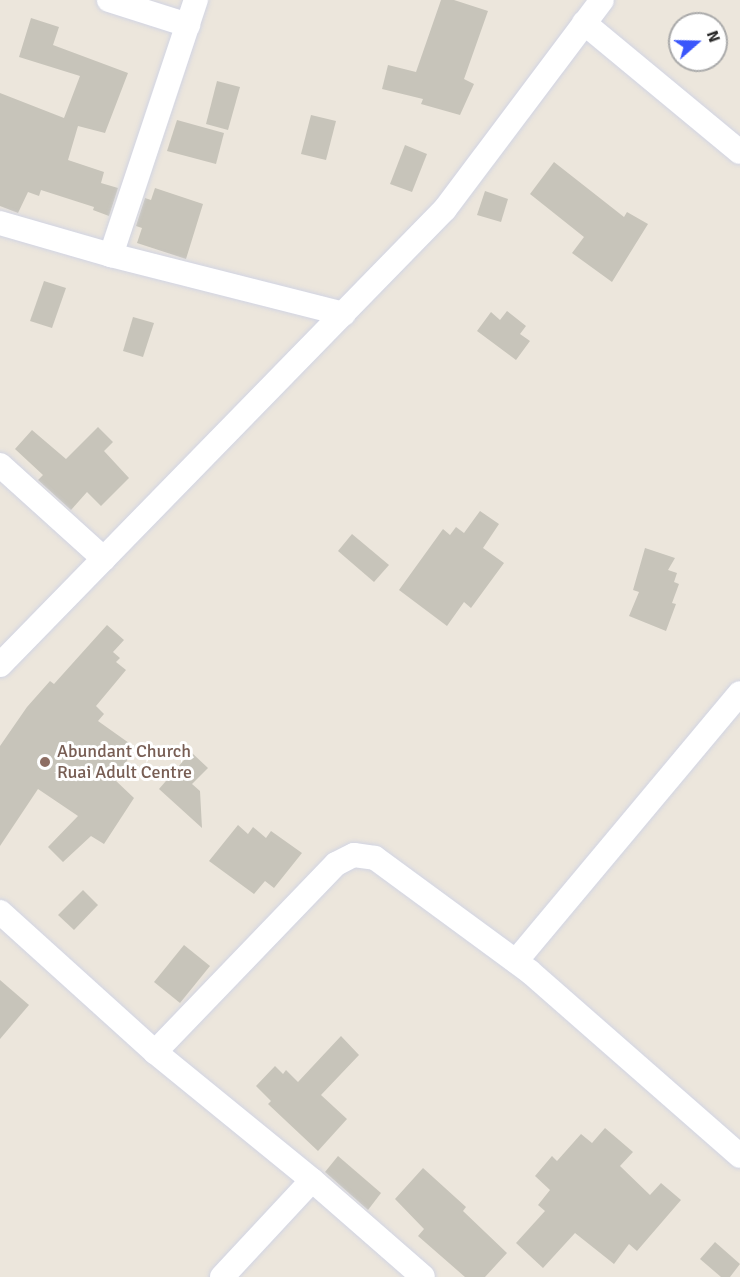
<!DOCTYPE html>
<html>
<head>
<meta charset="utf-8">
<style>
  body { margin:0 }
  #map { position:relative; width:740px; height:1277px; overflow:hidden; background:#ece6dc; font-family:Signika,sans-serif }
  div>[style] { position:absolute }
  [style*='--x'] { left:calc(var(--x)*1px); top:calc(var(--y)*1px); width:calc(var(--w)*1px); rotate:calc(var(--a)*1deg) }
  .building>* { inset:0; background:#c7c4ba }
  .roads { filter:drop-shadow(0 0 2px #d1d4e3) drop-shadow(0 0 2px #d1d4e3) }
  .minor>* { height:24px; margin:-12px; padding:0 12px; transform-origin:12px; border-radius:12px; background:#fff }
  .dots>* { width:16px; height:16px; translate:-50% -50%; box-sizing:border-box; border:3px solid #fff; border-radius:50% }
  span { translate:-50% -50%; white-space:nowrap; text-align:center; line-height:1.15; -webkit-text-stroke:6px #fff; paint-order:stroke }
  .education-label { font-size:18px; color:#785e54 }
  .left { translate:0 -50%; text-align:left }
  .north { position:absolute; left:668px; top:12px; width:60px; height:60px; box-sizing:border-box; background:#fff; border:2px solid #aaa; border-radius:50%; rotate:70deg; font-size:16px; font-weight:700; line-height:24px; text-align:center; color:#2a2a2a }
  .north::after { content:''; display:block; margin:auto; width:21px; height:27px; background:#3a56fb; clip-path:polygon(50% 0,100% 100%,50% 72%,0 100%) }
</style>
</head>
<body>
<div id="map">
  <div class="building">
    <i style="clip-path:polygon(441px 0,454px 0,488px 11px,464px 79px,474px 84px,460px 115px,421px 104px,423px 99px,382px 89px,388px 65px,416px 72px)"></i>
    <i style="clip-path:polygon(31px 18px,59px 27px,53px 45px,128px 73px,105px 133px,78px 126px,68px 160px,104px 172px,101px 183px,118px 188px,109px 216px,93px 210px,94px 207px,41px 190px,39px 196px,28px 192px,18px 213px,0 206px,0 93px,64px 118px,80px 76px,19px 57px)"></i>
    <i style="clip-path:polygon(217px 81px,240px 87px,228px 130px,206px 124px)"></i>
    <i style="clip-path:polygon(311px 115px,336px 121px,326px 160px,301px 154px)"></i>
    <i style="clip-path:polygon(177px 120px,224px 133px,216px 164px,167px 151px)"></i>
    <i style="clip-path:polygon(405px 145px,427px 154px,412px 192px,390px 184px)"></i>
    <i style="clip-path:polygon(554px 162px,624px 217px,627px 212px,648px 224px,612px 282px,572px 253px,584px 237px,530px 194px)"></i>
    <i style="clip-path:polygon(155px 188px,203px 204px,186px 259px,137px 243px,142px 228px,136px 226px,145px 198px,151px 200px)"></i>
    <i style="clip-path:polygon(485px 191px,508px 199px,501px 222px,477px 215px)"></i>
    <i style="clip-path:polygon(44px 281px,66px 288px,52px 328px,30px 321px)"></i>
    <i style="clip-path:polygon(507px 311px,526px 326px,520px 334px,530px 341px,516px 360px,477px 331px,491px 312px,500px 320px)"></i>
    <i style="clip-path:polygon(133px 317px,154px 323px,143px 357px,123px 351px)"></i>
    <i style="clip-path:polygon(98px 427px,113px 442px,104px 451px,129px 478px,101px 506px,87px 492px,71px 510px,38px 480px,43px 475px,15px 449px,32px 430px,66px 459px)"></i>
    <i style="clip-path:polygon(480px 511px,499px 524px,483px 548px,504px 563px,471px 608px,464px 602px,447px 626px,399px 590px,443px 529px,450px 535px,456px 527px,464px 533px)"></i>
    <i style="clip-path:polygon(352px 534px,389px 565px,374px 582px,338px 551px)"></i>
    <i style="clip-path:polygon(645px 548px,675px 558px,668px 570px,677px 573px,674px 582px,679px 584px,672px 603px,676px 604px,666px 631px,629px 616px,639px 592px,633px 590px)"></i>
    <i style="clip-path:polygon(107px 625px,124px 640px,113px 652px,120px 658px,116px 662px,126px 670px,96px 706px,104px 714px,98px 721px,136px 748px,114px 779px,134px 798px,104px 844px,91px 836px,63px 862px,48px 847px,78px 816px,38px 789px,0 846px,0 746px,27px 707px,50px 681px,54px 684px)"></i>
    <i style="clip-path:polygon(191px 752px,208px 768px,192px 784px,200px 791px,202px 828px,159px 789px)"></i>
    <i style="clip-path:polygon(238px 825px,248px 834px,253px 827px,266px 838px,271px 831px,302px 853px,274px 888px,265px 881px,254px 894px,209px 861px)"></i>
    <i style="clip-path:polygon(83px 890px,98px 905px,74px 930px,58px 915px)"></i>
    <i style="clip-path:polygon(184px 945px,210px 966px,180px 1003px,154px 982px)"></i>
    <i style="clip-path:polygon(0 980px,29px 1005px,0 1039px)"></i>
    <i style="clip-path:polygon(341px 1036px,359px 1055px,321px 1095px,347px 1119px,318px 1151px,268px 1104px,271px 1101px,256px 1086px,275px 1066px,283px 1074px,286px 1070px,298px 1082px)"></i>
    <i style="clip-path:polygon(605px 1128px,633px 1152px,620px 1166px,650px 1195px,661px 1183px,681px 1200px,637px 1251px,629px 1244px,614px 1264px,575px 1233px,543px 1268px,516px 1243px,545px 1211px,538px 1205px,550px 1190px,535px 1176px,552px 1156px,557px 1161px,581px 1134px,592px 1143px)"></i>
    <i style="clip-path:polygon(338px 1156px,381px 1193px,368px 1210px,325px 1172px)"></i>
    <i style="clip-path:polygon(423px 1168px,466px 1207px,463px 1211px,507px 1253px,485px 1277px,465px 1277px,418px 1236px,424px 1229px,395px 1199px)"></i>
    <i style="clip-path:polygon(715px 1242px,740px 1264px,730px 1277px,721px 1277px,700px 1259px)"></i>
  </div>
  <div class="roads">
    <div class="minor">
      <i style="--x:109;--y:0;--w:83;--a:17.6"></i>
      <i style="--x:584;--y:23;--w:202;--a:39.6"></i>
      <i style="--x:0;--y:223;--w:116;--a:16.1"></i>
      <i style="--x:111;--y:255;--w:240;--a:14.2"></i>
      <i style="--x:111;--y:255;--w:269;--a:-71.6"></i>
      <i style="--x:0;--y:465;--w:140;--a:42.1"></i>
      <i style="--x:0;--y:665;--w:637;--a:-45.7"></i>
      <i style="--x:445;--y:209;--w:261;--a:-53.1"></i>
      <i style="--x:0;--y:912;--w:209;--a:42.1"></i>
      <i style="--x:155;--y:1052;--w:203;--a:39.2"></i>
      <i style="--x:312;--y:1180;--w:147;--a:41.1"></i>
      <i style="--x:516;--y:961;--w:349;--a:-50.1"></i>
      <i style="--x:155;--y:1052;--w:261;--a:-46.1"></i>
      <i style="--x:336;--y:864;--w:20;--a:-27"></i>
      <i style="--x:354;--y:855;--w:21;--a:8"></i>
      <i style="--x:375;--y:858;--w:192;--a:36.3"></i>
      <i style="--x:530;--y:972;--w:279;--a:41.2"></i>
      <i style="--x:222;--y:1277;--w:132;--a:-47.1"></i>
    </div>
  </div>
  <div class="dots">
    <i style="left:45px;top:762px;background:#8d6e63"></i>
  </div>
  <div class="education-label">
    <span class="left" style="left:57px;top:762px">Abundant Church<br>Ruai Adult Centre</span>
  </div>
  <div class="north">N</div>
</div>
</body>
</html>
